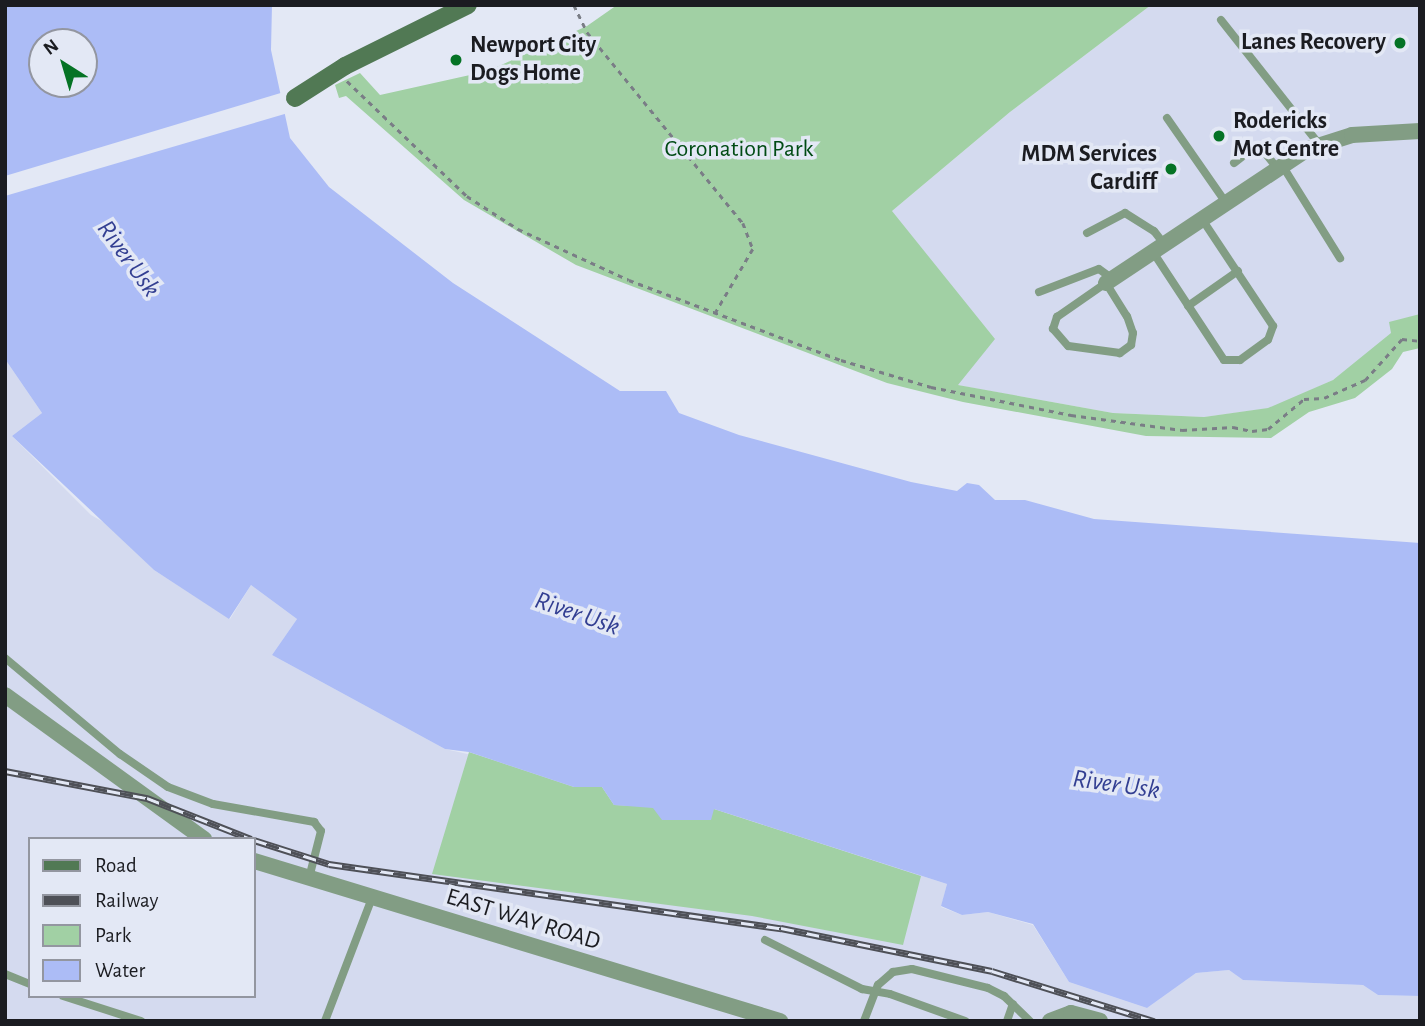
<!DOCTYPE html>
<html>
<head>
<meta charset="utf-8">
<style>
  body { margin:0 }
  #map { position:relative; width:1425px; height:1026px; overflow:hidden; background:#e3e8f5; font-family:"Alegreya Sans",sans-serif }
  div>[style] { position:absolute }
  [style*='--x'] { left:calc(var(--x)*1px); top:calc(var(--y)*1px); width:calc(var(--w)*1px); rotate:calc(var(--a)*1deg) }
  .built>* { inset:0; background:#d4daef }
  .green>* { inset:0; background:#a1d0a4 }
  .water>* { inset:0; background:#acbcf6 }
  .pier>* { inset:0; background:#e3e8f5 }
  .path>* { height:2.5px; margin-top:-1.25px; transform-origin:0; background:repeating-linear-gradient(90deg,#7a7d86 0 5px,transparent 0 10px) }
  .lane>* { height:8px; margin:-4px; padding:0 4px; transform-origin:4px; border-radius:4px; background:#829d84 }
  .street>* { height:16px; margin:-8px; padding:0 8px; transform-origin:8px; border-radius:8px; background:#829d84 }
  .secondary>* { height:18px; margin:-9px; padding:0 9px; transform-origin:9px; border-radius:9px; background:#517954 }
  .rail>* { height:7px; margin-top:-3.5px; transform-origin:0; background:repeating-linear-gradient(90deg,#e3e8f5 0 13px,#4e5057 0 26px); box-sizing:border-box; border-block:2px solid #4e5057 }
  .dots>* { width:19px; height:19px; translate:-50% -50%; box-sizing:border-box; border:4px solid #e3e8f5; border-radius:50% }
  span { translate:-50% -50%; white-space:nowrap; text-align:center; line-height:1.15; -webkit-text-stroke:7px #e3e8f5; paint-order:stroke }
  .poi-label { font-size:24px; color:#1b1c21; font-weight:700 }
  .right { translate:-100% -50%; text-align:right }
  .left { translate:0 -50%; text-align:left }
  .park-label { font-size:24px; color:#004b14 }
  .street-label { font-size:24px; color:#1b1c21 }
  .water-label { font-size:26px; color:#333f92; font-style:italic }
  .frame { position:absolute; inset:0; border:7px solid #1b1c21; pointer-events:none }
  .legend { position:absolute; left:28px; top:837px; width:228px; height:161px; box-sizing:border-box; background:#e3e8f5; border:2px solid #9396a0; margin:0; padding:9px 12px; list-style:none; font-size:21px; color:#1b1c21 }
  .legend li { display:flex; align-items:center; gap:14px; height:35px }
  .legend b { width:35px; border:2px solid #9396a0 }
  .north { position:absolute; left:28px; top:28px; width:70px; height:70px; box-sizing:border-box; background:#e3e8f5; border:2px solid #9396a0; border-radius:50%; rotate:323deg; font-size:19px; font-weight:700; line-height:28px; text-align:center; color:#1b1c21 }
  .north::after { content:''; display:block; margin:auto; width:24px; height:32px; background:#057325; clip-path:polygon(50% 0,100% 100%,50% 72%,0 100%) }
</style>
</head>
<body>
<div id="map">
  <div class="built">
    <i style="clip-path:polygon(1151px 5px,1420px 5px,1420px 315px,1333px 380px,1271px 408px,1204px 417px,1113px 413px,957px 385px,892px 211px,1010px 112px)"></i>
    <i style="clip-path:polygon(evenodd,5px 359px,42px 413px,12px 436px,91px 515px,105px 523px,154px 570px,230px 619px,251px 585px,297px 619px,272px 655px,445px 749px,714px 809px,947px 884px,941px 907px,962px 915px,988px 912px,1033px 925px,1069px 982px,1147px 1008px,1196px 973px,1229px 970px,1243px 980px,1363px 985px,1378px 995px,1420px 996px,1420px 1021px,5px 1021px,5px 359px,30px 839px,254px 839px,254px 996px,30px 996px,30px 839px)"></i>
  </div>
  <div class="green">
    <i style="clip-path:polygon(617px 5px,1151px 5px,1010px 112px,892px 211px,995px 339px,958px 385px,1113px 413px,1204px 417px,1268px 408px,1333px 380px,1391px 333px,1389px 322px,1420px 314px,1420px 348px,1403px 352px,1392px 369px,1355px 398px,1309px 412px,1271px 438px,1146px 436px,963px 402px,887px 383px,576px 265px,464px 200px,346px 96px,339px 98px,335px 85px,360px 73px,380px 95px,488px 71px,587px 26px)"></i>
    <i style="clip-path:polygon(469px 752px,574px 787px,602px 787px,614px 805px,714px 809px,921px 876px,903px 945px,752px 916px,432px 874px)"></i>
  </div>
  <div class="water">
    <i style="clip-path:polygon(evenodd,5px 5px,272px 5px,271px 50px,290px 138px,329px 187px,453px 283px,620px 391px,666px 391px,679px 413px,739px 435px,911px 482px,957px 491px,967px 483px,979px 485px,995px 500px,1025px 500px,1094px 519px,1420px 543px,1420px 996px,1378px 995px,1363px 985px,1243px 980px,1229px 970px,1196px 973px,1147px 1008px,1069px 982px,1033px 924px,988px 912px,962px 915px,941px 906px,947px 884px,714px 809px,711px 820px,662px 820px,653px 808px,614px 805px,602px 787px,574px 787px,469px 752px,445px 749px,272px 655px,297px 619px,251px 585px,229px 619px,154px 570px,12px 436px,42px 413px,5px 359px,5px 5px,42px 42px,84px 42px,84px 84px,42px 84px,42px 42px)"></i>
  </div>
  <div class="pier">
    <i style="clip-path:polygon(284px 92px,288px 113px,5px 196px,5px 176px)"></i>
  </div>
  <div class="path">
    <i style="--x:574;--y:5;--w:30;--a:64"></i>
    <i style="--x:587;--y:32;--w:247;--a:50.8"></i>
    <i style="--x:743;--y:223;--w:28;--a:69"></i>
    <i style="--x:753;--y:249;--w:73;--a:120.4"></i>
    <i style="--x:347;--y:81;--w:166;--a:43.8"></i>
    <i style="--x:467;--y:196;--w:61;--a:32.9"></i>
    <i style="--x:518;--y:229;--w:122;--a:24.7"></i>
    <i style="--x:629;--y:280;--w:227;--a:20.7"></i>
    <i style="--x:841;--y:360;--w:94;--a:16.7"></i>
    <i style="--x:931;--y:387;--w:143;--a:11.3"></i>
    <i style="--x:1071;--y:415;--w:112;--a:7.7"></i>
    <i style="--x:1182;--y:430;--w:51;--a:-3.4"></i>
    <i style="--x:1233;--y:427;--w:19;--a:12"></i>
    <i style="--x:1252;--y:431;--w:16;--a:-7"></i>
    <i style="--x:1268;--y:429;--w:47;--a:-39.8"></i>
    <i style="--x:1304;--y:399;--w:20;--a:-3"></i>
    <i style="--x:1324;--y:398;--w:45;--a:-23.7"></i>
    <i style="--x:1365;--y:380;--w:55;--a:-47.9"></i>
    <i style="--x:1402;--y:339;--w:18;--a:6"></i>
  </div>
  <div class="lane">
    <i style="--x:1221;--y:20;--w:158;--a:51.7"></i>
    <i style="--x:1167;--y:118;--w:103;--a:55.2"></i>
    <i style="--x:1234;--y:163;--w:24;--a:-38"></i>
    <i style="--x:1253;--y:148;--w:8;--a:0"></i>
    <i style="--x:1261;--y:148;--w:26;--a:51"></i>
    <i style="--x:1282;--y:165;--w:110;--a:58.1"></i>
    <i style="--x:1087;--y:233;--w:43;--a:-27.8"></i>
    <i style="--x:1125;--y:213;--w:34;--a:32"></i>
    <i style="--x:1154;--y:231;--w:16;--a:52"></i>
    <i style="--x:1153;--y:252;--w:129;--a:56.7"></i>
    <i style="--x:1224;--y:360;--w:16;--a:0"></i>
    <i style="--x:1240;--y:360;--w:34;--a:-36"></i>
    <i style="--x:1268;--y:340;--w:15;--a:-70"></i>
    <i style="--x:1273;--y:326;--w:128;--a:-123.6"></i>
    <i style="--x:1106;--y:283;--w:39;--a:58"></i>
    <i style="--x:1127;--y:316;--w:18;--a:71"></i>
    <i style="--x:1133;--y:333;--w:12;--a:99"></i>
    <i style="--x:1131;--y:345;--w:14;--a:144"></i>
    <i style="--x:1120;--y:353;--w:52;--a:-172.3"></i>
    <i style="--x:1068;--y:346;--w:23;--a:-131"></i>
    <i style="--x:1053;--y:329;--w:13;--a:-72"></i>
    <i style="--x:1057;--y:317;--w:60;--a:-34.8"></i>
    <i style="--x:1039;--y:292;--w:64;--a:-21"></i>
    <i style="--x:1099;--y:269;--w:17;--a:36"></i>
    <i style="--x:1188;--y:306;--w:61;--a:-35"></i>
    <i style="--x:5;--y:658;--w:150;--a:39.9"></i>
    <i style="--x:120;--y:754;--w:58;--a:34.5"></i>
    <i style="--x:168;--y:787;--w:48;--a:20.7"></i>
    <i style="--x:213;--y:804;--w:103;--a:10.1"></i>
    <i style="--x:314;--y:822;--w:11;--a:52"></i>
    <i style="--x:321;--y:831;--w:49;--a:104.3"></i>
    <i style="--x:765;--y:940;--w:109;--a:26.8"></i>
    <i style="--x:862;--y:989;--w:28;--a:10"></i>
    <i style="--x:890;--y:994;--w:80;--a:19.8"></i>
    <i style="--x:5;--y:974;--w:27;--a:22"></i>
    <i style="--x:63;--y:996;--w:82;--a:17.8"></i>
    <i style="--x:325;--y:1021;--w:132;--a:-69.1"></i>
    <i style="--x:864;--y:1021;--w:39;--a:-69"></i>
    <i style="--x:878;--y:985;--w:20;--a:-41"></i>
    <i style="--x:893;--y:972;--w:19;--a:-9"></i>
    <i style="--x:912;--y:969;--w:78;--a:14"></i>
    <i style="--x:988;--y:988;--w:18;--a:27"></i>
    <i style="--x:1004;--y:996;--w:36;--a:44"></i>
    <i style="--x:1007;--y:1021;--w:18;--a:-71"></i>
  </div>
  <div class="street">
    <i style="--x:1106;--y:283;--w:242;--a:-33.6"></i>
    <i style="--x:1308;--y:149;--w:46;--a:-17.7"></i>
    <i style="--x:1352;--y:135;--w:68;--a:-3.4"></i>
    <i style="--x:5;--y:695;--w:246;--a:35.9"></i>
    <i style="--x:254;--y:861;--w:550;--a:16.92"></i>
    <i style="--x:1050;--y:1021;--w:22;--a:-21"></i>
    <i style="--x:1071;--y:1013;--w:30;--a:15"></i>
  </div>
  <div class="secondary">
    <i style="--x:295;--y:98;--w:59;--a:-32.6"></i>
    <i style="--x:345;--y:66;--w:137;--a:-26.4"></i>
  </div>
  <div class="rail">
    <i style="--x:5;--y:771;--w:145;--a:10.8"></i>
    <i style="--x:147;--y:798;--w:112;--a:21.5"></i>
    <i style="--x:254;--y:840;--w:79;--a:17.7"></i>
    <i style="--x:329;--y:864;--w:457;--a:8.1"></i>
    <i style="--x:781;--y:928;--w:215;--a:11.5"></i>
    <i style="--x:992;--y:971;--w:170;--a:17.2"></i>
  </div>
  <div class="dots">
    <i style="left:1400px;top:43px;background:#057325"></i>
    <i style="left:456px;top:60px;background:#057325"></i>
    <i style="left:1219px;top:136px;background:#057325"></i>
    <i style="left:1171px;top:169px;background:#057325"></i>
  </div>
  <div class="poi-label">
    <span class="right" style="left:1386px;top:43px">Lanes Recovery</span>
    <span class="left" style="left:470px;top:60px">Newport City<br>Dogs Home</span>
    <span class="left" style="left:1233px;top:136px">Rodericks<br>Mot Centre</span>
    <span class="right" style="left:1157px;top:169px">MDM Services<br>Cardiff</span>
  </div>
  <div class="park-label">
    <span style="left:739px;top:150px">Coronation Park</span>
  </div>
  <div class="street-label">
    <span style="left:523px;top:920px;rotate:17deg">EAST WAY ROAD</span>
  </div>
  <div class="water-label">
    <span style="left:128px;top:259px;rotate:54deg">River Usk</span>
    <span style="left:577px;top:614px;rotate:19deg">River Usk</span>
    <span style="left:1116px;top:785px;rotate:8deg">River Usk</span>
  </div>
  <div class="frame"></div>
  <ul class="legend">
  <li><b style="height:9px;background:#517954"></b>Road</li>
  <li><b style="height:9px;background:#4e5057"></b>Railway</li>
  <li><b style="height:19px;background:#a1d0a4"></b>Park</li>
  <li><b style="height:19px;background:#acbcf6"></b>Water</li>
  </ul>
  <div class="north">N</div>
</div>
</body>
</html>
